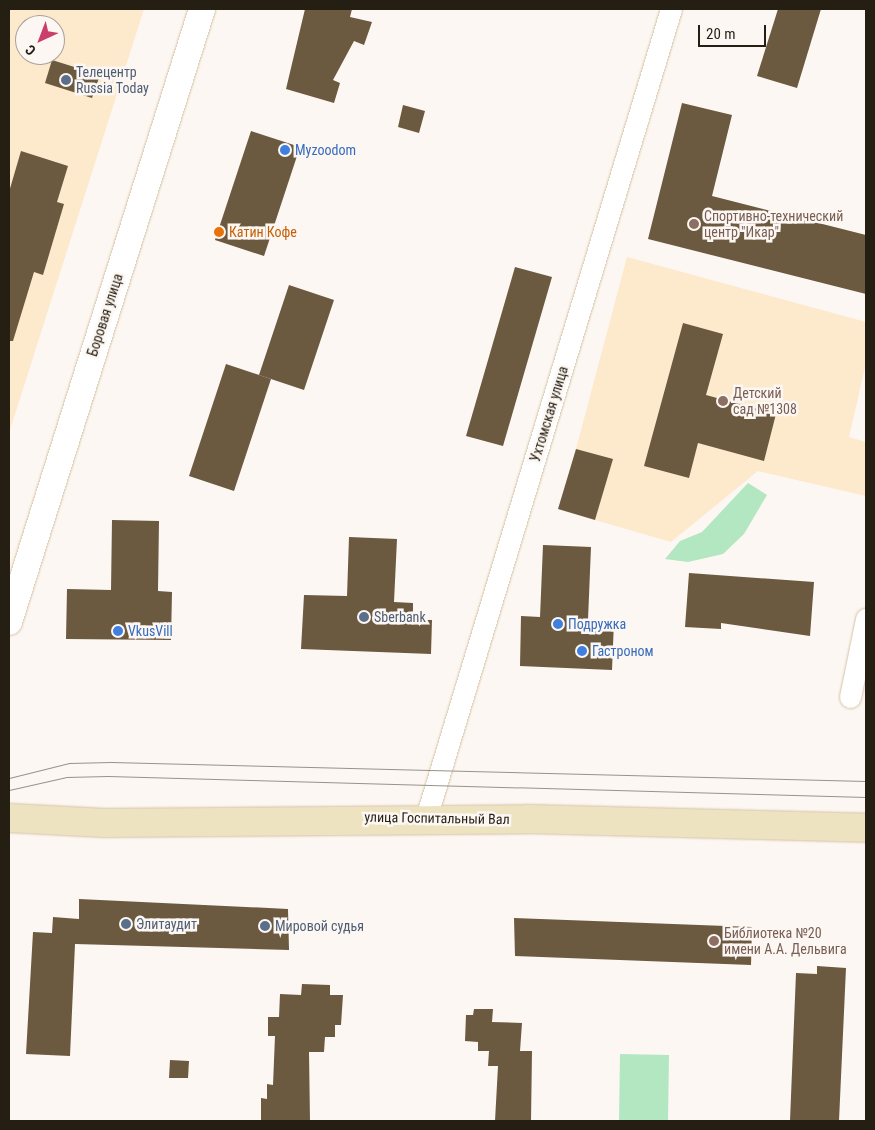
<!DOCTYPE html>
<html>
<head>
<meta charset="utf-8">
<style>
  body { margin:0 }
  #map { position:relative; width:875px; height:1130px; overflow:hidden; background:#fcf7f2; font-family:"Roboto Condensed",sans-serif }
  div>[style] { position:absolute }
  [style*='--x'] { left:calc(var(--x)*1px); top:calc(var(--y)*1px); width:calc(var(--w)*1px); rotate:calc(var(--a)*1deg) }
  .built>* { inset:0; background:#fde9cc }
  .green>* { inset:0; background:#b3e7c1 }
  .building>* { inset:0; background:#6b5940 }
  .roads { filter:drop-shadow(0 0 1px #d6c2a6) drop-shadow(0 0 1px #d6c2a6) }
  .minor>* { height:21px; margin:-10.5px; padding:0 10.5px; transform-origin:10.5px; border-radius:10.5px; background:#fff }
  .tertiary>* { height:26px; margin:-13px; padding:0 13px; transform-origin:13px; border-radius:13px; background:#fff }
  .secondary>* { height:28px; margin:-14px; padding:0 14px; transform-origin:14px; border-radius:14px; background:#eee3c0 }
  .tram>* { height:1px; margin:-0.5px; padding:0 0.5px; transform-origin:0.5px; border-radius:0.5px; background:#98928a }
  .dots>* { width:14px; height:14px; translate:-50% -50%; box-sizing:border-box; border:2px solid #fcf7f2; border-radius:50% }
  span { translate:-50% -50%; white-space:nowrap; text-align:center; line-height:1.15; -webkit-text-stroke:5px #fcf7f2; paint-order:stroke }
  .service-label { font-size:14px; color:#4e5e75 }
  .left { translate:0 -50%; text-align:left }
  .shop-label { font-size:14px; color:#366cbe }
  .education-label { font-size:14px; color:#785e54 }
  .food-label { font-size:14px; color:#c56008 }
  .street-label { font-size:14px; color:#251e13 }
  .frame { position:absolute; inset:0; border:10px solid #251e13; pointer-events:none }
  .north { position:absolute; left:15px; top:15px; width:50px; height:50px; box-sizing:border-box; background:#fcf7f2; border:1px solid #a6a099; border-radius:50%; rotate:223deg; font-size:14px; font-weight:700; line-height:20px; text-align:center; color:#251e13 }
  .north::after { content:''; display:block; margin:auto; width:18px; height:22px; background:#cb3d6a; clip-path:polygon(50% 0,100% 100%,50% 72%,0 100%) }
  .scale { position:absolute; left:698px; top:25px; width:68px; height:22px; box-sizing:border-box; border:2px solid #251e13; border-top:0; padding-left:6px; font-size:15px; line-height:18px; white-space:nowrap; color:#251e13; -webkit-text-stroke:4px #fcf7f2; paint-order:stroke }
</style>
</head>
<body>
<div id="map">
  <div class="built">
    <i style="clip-path:polygon(evenodd,9px 9px,144px 9px,9px 433px,9px 9px,25px 25px,55px 25px,55px 55px,25px 55px,25px 25px)"></i>
    <i style="clip-path:polygon(627px 257px,866px 322px,866px 363px,849px 437px,866px 442px,866px 496px,758px 471px,671px 542px,595px 520px,612px 460px,576px 449px)"></i>
  </div>
  <div class="green">
    <i style="clip-path:polygon(748px 483px,767px 495px,744px 534px,723px 554px,688px 562px,665px 559px,680px 541px,702px 532px)"></i>
    <i style="clip-path:polygon(620px 1054px,669px 1055px,668px 1121px,619px 1121px)"></i>
  </div>
  <div class="building">
    <i style="clip-path:polygon(305px 9px,352px 9px,350px 17px,372px 22px,364px 45px,354px 41px,333px 80px,340px 83px,334px 103px,286px 89px)"></i>
    <i style="clip-path:polygon(778px 9px,821px 9px,797px 88px,757px 76px)"></i>
    <i style="clip-path:polygon(52px 60px,100px 75px,92px 98px,45px 83px)"></i>
    <i style="clip-path:polygon(682px 103px,732px 115px,712px 196px,866px 235px,866px 294px,648px 239px)"></i>
    <i style="clip-path:polygon(403px 105px,425px 111px,419px 133px,398px 127px)"></i>
    <i style="clip-path:polygon(251px 131px,300px 147px,264px 256px,215px 240px)"></i>
    <i style="clip-path:polygon(21px 151px,68px 166px,57px 202px,64px 204px,43px 275px,34px 272px,13px 341px,9px 341px,9px 192px)"></i>
    <i style="clip-path:polygon(515px 267px,552px 277px,503px 446px,466px 436px)"></i>
    <i style="clip-path:polygon(289px 285px,334px 300px,304px 390px,259px 375px)"></i>
    <i style="clip-path:polygon(683px 323px,723px 334px,706px 395px,776px 414px,764px 461px,698px 443px,689px 478px,644px 466px)"></i>
    <i style="clip-path:polygon(226px 364px,271px 379px,234px 491px,189px 476px)"></i>
    <i style="clip-path:polygon(576px 449px,613px 459px,595px 520px,558px 509px)"></i>
    <i style="clip-path:polygon(112px 520px,159px 521px,158px 591px,172px 592px,171px 640px,66px 639px,67px 589px,111px 590px)"></i>
    <i style="clip-path:polygon(349px 537px,397px 539px,394px 602px,413px 603px,413px 620px,432px 620px,431px 654px,301px 649px,304px 595px,347px 596px)"></i>
    <i style="clip-path:polygon(543px 545px,591px 547px,588px 620px,614px 621px,612px 670px,520px 666px,521px 616px,540px 617px)"></i>
    <i style="clip-path:polygon(689px 573px,814px 582px,810px 636px,721px 623px,721px 629px,685px 627px)"></i>
    <i style="clip-path:polygon(79px 899px,288px 909px,289px 950px,75px 944px,70px 1056px,26px 1054px,33px 932px,52px 933px,53px 917px,79px 919px)"></i>
    <i style="clip-path:polygon(514px 918px,752px 927px,751px 965px,515px 956px)"></i>
    <i style="clip-path:polygon(817px 966px,846px 968px,839px 1121px,790px 1121px,796px 973px,817px 974px)"></i>
    <i style="clip-path:polygon(302px 984px,330px 985px,330px 995px,343px 995px,341px 1025px,335px 1025px,335px 1037px,325px 1037px,324px 1052px,309px 1052px,310px 1121px,261px 1121px,261px 1098px,267px 1099px,267px 1084px,273px 1085px,275px 1036px,268px 1036px,268px 1017px,279px 1017px,280px 994px,301px 995px)"></i>
    <i style="clip-path:polygon(474px 1009px,493px 1009px,492px 1022px,522px 1023px,520px 1051px,532px 1051px,531px 1121px,495px 1121px,498px 1066px,488px 1066px,489px 1051px,478px 1051px,478px 1042px,465px 1041px,466px 1015px,473px 1015px)"></i>
    <i style="clip-path:polygon(170px 1060px,189px 1061px,188px 1078px,169px 1078px)"></i>
  </div>
  <div class="roads">
    <div class="minor">
      <i style="--x:850;--y:697;--w:80;--a:-78.4"></i>
      <i style="--x:426;--y:818;--w:845;--a:-73.15"></i>
    </div>
    <div class="tertiary">
      <i style="--x:9;--y:622;--w:643;--a:-72.52"></i>
    </div>
    <div class="secondary">
      <i style="--x:9;--y:818;--w:96;--a:3"></i>
      <i style="--x:105;--y:823;--w:423;--a:-0.5"></i>
      <i style="--x:528;--y:819;--w:338;--a:1.5"></i>
    </div>
  </div>
  <div class="tram">
    <i style="--x:9;--y:778;--w:62;--a:-14"></i>
    <i style="--x:69;--y:763;--w:42;--a:-1.4"></i>
    <i style="--x:111;--y:762;--w:755;--a:1.44"></i>
    <i style="--x:9;--y:790;--w:58;--a:-12.8"></i>
    <i style="--x:66;--y:777;--w:42;--a:-1.4"></i>
    <i style="--x:108;--y:776;--w:758;--a:1.59"></i>
  </div>
  <div class="dots">
    <i style="left:66px;top:80px;background:#5c6f8a"></i>
    <i style="left:285px;top:150px;background:#3f7fe0"></i>
    <i style="left:694px;top:224px;background:#8d6e63"></i>
    <i style="left:219px;top:232px;background:#e8710a"></i>
    <i style="left:723px;top:401px;background:#8d6e63"></i>
    <i style="left:364px;top:617px;background:#5c6f8a"></i>
    <i style="left:558px;top:624px;background:#3f7fe0"></i>
    <i style="left:118px;top:631px;background:#3f7fe0"></i>
    <i style="left:582px;top:651px;background:#3f7fe0"></i>
    <i style="left:126px;top:924px;background:#5c6f8a"></i>
    <i style="left:265px;top:926px;background:#5c6f8a"></i>
    <i style="left:714px;top:941px;background:#8d6e63"></i>
  </div>
  <div class="service-label">
    <span class="left" style="left:76px;top:80px">Телецентр<br>Russia Today</span>
    <span class="left" style="left:374px;top:617px">Sberbank</span>
    <span class="left" style="left:136px;top:924px">Элитаудит</span>
    <span class="left" style="left:275px;top:926px">Мировой судья</span>
  </div>
  <div class="shop-label">
    <span class="left" style="left:295px;top:150px">Myzoodom</span>
    <span class="left" style="left:568px;top:624px">Подружка</span>
    <span class="left" style="left:128px;top:631px">VkusVill</span>
    <span class="left" style="left:592px;top:651px">Гастроном</span>
  </div>
  <div class="education-label">
    <span class="left" style="left:704px;top:224px">Спортивно-технический<br>центр "Икар"</span>
    <span class="left" style="left:733px;top:401px">Детский<br>сад №1308</span>
    <span class="left" style="left:724px;top:941px">Библиотека №20<br>имени А.А. Дельвига</span>
  </div>
  <div class="food-label">
    <span class="left" style="left:229px;top:232px">Катин Кофе</span>
  </div>
  <div class="street-label">
    <span style="left:105px;top:315px;rotate:-72deg">Боровая улица</span>
    <span style="left:549px;top:414px;rotate:-73deg">Ухтомская улица</span>
    <span style="left:437px;top:818px;rotate:1deg">улица Госпитальный Вал</span>
  </div>
  <div class="frame"></div>
  <div class="north">С</div>
  <div class="scale">20 m</div>
</div>
</body>
</html>
